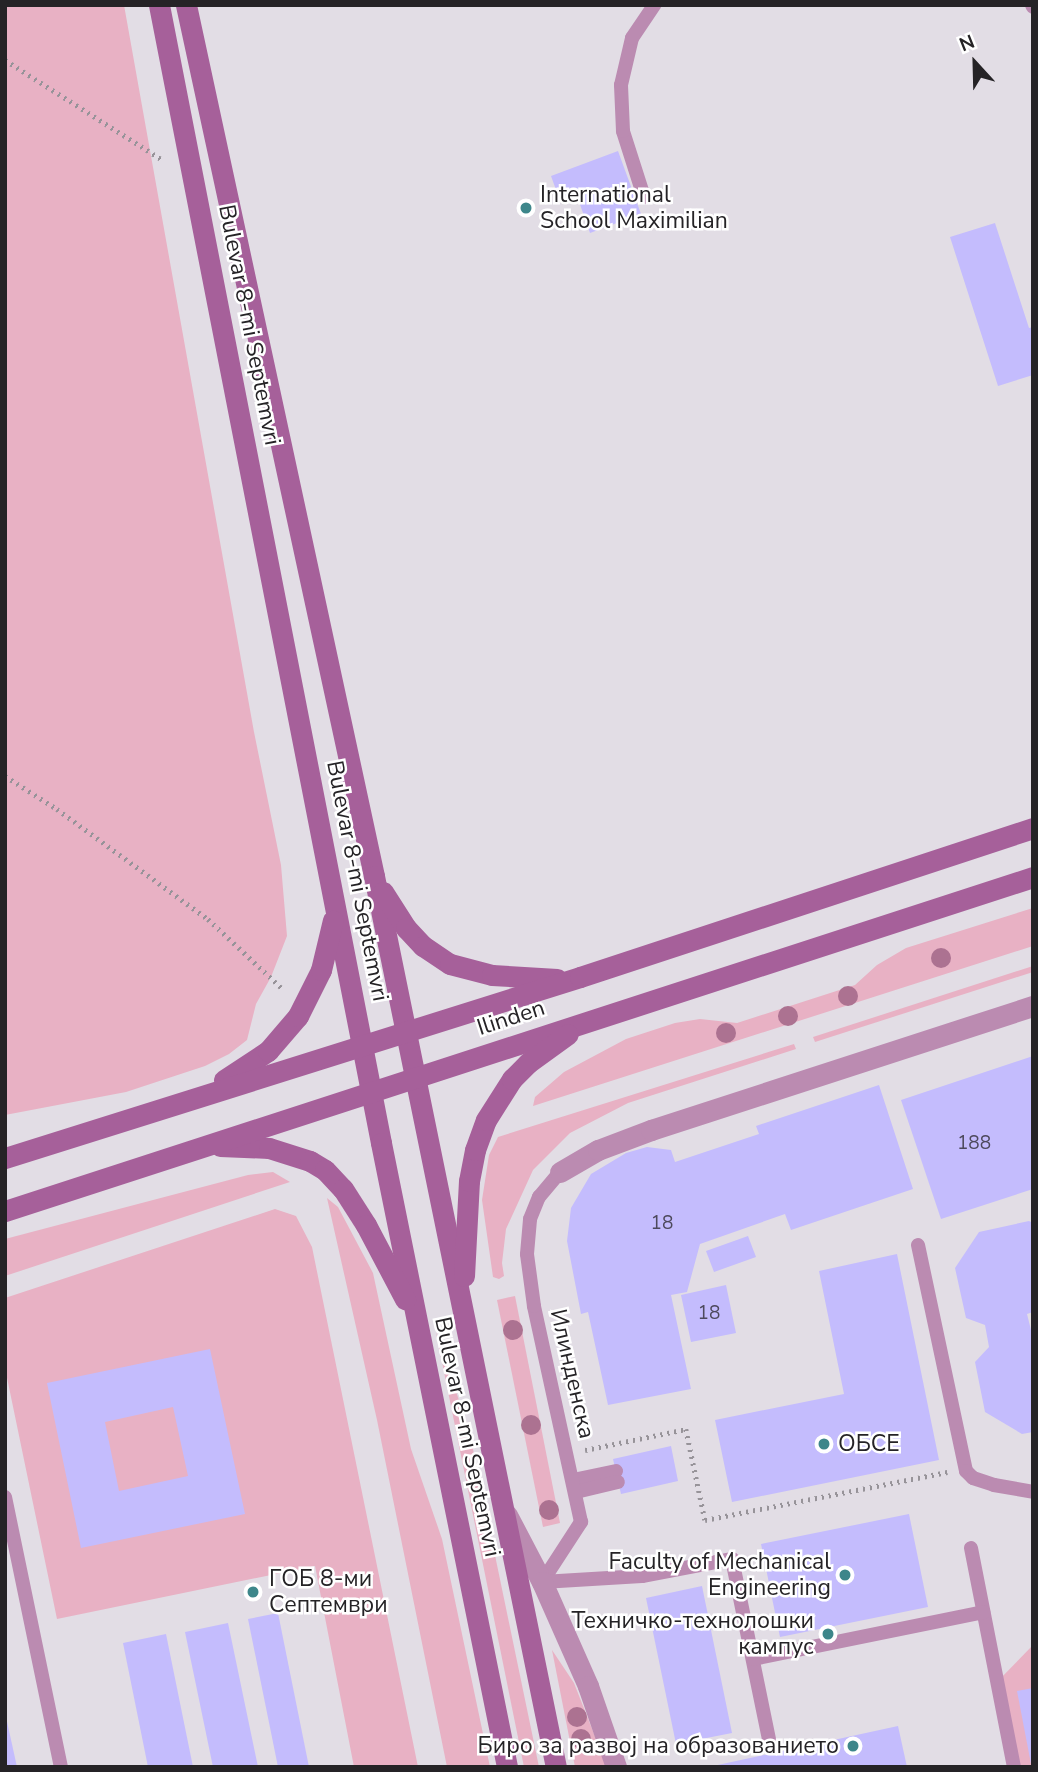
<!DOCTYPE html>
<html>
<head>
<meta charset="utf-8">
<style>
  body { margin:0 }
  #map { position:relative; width:1038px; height:1772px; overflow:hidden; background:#e2dde5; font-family:"Nunito Sans",sans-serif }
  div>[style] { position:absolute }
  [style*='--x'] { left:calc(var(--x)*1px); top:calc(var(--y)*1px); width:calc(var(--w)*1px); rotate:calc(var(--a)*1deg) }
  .green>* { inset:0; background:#e8b1c4 }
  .building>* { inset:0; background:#c4bcfd }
  .path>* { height:4.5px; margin-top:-2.25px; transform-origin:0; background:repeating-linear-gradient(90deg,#979399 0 2px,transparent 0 7px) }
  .lane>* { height:14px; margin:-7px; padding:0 7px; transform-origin:7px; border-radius:7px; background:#bb8bb1 }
  .street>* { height:21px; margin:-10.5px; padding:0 10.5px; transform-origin:10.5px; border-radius:10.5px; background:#bb8bb1 }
  .secondary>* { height:21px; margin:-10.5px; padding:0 10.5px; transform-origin:10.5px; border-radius:10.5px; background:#a6609a }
  .trees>* { width:20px; height:20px; margin:-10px; border-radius:50%; background:#ac7291 }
  .dots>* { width:19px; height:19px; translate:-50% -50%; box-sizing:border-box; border:4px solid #fff; border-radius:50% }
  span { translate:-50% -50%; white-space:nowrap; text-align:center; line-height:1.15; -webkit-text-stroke:5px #fff; paint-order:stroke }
  .number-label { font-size:19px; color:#4d495c }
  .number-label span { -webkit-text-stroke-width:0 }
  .poi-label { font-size:23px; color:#252326 }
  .left { translate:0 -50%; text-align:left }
  .right { translate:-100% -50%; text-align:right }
  .street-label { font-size:23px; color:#252326 }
  .frame { position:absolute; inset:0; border:7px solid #252326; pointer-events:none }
  .north { position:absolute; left:940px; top:28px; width:70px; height:70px; -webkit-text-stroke:5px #fff; paint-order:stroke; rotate:338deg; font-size:19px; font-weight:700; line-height:28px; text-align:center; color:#252326 }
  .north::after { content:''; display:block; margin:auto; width:24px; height:32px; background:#252326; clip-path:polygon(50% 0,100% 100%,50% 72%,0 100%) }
</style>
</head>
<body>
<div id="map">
  <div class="green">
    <i style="clip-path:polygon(5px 5px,124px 5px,254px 732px,281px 865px,287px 936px,271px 977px,256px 1004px,247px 1040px,229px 1054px,205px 1066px,126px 1092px,5px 1115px)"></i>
    <i style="clip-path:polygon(1033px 908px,1033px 946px,533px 1106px,535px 1097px,564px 1072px,626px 1039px,675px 1023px,700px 1019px,737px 1023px,855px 985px,877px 965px,906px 948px)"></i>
    <i style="clip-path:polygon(1033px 966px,1033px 972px,815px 1042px,813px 1037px)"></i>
    <i style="clip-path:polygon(794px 1044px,796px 1049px,628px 1103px,570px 1133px,533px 1170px,506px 1229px,502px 1263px,504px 1276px,499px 1279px,493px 1277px,482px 1200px,489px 1155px,498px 1137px)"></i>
    <i style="clip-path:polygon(273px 1172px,290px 1182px,5px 1276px,5px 1239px,248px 1175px)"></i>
    <i style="clip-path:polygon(327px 1198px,338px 1207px,373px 1273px,411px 1449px,442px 1539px,490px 1767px,447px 1767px,377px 1420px)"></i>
    <i style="clip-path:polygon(275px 1209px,296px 1216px,312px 1247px,418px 1767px,354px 1767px,315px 1566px,57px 1619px,5px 1368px,5px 1298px)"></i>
    <i style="clip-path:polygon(515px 1296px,560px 1523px,543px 1527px,497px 1300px)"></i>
    <i style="clip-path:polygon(436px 1332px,469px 1430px,539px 1767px,524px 1767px)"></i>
    <i style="clip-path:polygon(1033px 1645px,1033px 1767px,1014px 1767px,997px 1682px)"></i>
    <i style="clip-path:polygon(552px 1650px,574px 1683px,607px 1767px,575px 1767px)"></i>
  </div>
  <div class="building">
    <i style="clip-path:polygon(618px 151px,641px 214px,590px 233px,576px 193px,559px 198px,551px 176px)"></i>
    <i style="clip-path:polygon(995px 223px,1029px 328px,1033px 327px,1033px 375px,998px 386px,950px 237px)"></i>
    <i style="clip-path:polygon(1033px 1056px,1033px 1189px,941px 1219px,901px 1100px)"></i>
    <i style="clip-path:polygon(879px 1085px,913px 1189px,791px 1230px,785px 1214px,700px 1244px,687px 1292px,671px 1295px,691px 1389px,608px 1405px,588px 1312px,581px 1314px,567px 1241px,571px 1208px,591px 1174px,626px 1153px,647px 1147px,671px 1150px,675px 1162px,759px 1134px,756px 1126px)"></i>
    <i style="clip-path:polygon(1029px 1221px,1033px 1223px,1033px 1312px,1027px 1314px,1033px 1338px,1033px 1432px,1022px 1434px,985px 1412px,975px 1362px,989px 1347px,985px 1325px,966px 1318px,955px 1268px,979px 1232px)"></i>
    <i style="clip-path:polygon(748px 1236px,756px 1257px,714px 1272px,706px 1251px)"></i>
    <i style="clip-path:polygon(897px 1254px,939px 1460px,732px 1502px,715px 1420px,844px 1394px,819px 1271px)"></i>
    <i style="clip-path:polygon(726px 1285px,736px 1333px,691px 1342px,681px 1295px)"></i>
    <i style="clip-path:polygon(evenodd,210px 1349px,245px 1514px,81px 1548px,47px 1383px,210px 1349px,173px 1407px,188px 1476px,119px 1491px,105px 1422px,173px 1407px)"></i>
    <i style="clip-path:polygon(671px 1446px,678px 1481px,621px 1494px,613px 1459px)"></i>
    <i style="clip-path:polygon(909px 1514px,928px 1607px,780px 1637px,761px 1544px)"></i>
    <i style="clip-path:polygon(702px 1586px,732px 1733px,676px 1744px,646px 1598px)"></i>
    <i style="clip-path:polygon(278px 1613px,309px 1767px,278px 1767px,248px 1619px)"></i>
    <i style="clip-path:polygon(228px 1623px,258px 1767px,213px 1767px,185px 1632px)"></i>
    <i style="clip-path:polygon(166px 1634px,193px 1767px,148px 1767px,123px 1643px)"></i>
    <i style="clip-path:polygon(1033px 1688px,1033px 1764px,1031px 1764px,1017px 1691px)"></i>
    <i style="clip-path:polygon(5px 1717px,6px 1717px,17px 1767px,5px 1767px)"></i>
    <i style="clip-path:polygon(898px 1726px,907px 1767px,713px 1767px,713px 1766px)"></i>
  </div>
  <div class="path">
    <i style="--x:5;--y:60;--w:188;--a:32.4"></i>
    <i style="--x:5;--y:776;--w:62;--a:32.4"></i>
    <i style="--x:57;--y:809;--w:187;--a:36.1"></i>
    <i style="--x:208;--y:919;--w:104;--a:43.1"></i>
    <i style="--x:585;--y:1450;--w:103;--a:-11.7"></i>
    <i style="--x:686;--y:1429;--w:93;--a:78.2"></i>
    <i style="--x:705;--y:1520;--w:247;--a:-11.2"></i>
  </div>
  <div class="lane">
    <i style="--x:1032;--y:5;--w:2;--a:63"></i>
    <i style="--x:644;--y:197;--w:69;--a:-107.7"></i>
    <i style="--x:623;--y:131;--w:46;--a:-92.5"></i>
    <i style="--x:621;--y:85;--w:48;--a:-76.8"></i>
    <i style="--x:632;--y:38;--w:40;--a:-56"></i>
    <i style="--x:918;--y:1245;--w:231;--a:78"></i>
    <i style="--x:966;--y:1471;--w:10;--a:45"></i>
    <i style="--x:973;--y:1478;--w:22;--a:18"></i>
    <i style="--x:994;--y:1485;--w:40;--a:10"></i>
    <i style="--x:573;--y:1480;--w:44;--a:-11.8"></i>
    <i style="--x:576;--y:1492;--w:43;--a:-13.4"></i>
    <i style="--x:5;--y:1497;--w:276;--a:78.3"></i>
    <i style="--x:971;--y:1548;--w:223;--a:78.9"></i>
    <i style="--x:542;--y:1582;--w:72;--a:-57"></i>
    <i style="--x:581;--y:1522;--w:221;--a:-102.3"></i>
    <i style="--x:534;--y:1306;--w:52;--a:-97.7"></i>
    <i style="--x:527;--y:1254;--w:35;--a:-85"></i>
    <i style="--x:530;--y:1219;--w:24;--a:-68"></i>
    <i style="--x:539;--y:1197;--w:33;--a:-50"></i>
    <i style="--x:542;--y:1582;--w:100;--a:-3.4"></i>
    <i style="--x:642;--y:1576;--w:92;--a:-10.7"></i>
    <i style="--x:732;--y:1559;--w:185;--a:78.4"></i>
    <i style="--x:753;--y:1659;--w:235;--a:-11.5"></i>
  </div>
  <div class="street">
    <i style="--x:560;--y:1172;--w:44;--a:-30.1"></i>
    <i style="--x:598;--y:1150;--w:57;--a:-20.7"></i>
    <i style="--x:651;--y:1130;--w:402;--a:-18"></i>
    <i style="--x:507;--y:1515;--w:76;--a:62.4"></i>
    <i style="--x:542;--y:1582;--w:114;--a:66.1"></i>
    <i style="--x:588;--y:1686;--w:86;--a:70.9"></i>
  </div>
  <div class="secondary">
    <i style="--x:159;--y:5;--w:1159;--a:78.96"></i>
    <i style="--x:381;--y:1143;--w:637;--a:78.58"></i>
    <i style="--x:186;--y:5;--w:891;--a:77.82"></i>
    <i style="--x:374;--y:876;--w:909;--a:78.46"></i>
    <i style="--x:383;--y:892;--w:43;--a:57.4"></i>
    <i style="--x:406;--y:928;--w:25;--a:47"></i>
    <i style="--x:423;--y:946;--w:32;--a:34"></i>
    <i style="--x:450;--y:964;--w:43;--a:14.7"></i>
    <i style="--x:492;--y:975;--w:65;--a:3.5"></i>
    <i style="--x:224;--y:1080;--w:53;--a:-33.4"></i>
    <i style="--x:268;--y:1051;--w:46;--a:-49.4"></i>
    <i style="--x:298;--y:1016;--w:51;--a:-63.4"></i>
    <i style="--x:321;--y:970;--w:51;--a:-76.5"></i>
    <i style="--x:220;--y:1146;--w:49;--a:2.3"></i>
    <i style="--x:269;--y:1148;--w:43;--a:17.6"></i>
    <i style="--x:310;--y:1161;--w:17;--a:31"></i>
    <i style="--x:325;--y:1170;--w:26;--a:47"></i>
    <i style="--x:343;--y:1189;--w:43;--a:57.4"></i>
    <i style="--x:366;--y:1225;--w:84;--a:62.2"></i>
    <i style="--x:5;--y:1158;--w:603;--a:-17.47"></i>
    <i style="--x:580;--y:977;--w:477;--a:-18.2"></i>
    <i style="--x:5;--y:1211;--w:1081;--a:-18"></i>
    <i style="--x:464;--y:1276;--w:95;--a:-87"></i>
    <i style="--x:469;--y:1181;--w:32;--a:-79"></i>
    <i style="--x:475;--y:1150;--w:32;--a:-70"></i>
    <i style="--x:486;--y:1120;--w:49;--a:-57.6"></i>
    <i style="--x:512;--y:1079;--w:23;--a:-45"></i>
    <i style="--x:528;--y:1063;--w:49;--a:-35.9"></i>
  </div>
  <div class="trees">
    <i style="left:941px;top:958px"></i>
    <i style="left:848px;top:996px"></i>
    <i style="left:788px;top:1016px"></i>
    <i style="left:726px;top:1033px"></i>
    <i style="left:513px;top:1330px"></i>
    <i style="left:531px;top:1425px"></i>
    <i style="left:549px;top:1510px"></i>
    <i style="left:577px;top:1717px"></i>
    <i style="left:581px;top:1739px"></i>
  </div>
  <div class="dots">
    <i style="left:526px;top:208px;background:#3d868a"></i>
    <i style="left:824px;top:1444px;background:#3d868a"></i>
    <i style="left:845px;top:1575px;background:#3d868a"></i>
    <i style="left:253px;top:1592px;background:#3d868a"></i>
    <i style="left:828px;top:1634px;background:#3d868a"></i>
    <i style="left:853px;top:1746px;background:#3d868a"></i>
  </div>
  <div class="number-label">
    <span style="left:974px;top:1144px">188</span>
    <span style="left:662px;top:1224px">18</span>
    <span style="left:709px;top:1314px">18</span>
  </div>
  <div class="poi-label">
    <span class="left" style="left:540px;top:208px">International<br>School Maximilian</span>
    <span class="left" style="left:838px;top:1444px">ОБСЕ</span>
    <span class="right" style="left:831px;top:1575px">Faculty of Mechanical<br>Engineering</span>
    <span class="left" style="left:269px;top:1592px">ГОБ 8-ми<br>Септември</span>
    <span class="right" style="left:814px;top:1634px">Техничко-технолошки<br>кампус</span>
    <span class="right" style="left:839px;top:1746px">Биро за развој на образованието</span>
  </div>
  <div class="street-label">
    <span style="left:249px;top:325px;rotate:79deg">Bulevar 8-mi Septemvri</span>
    <span style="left:357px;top:881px;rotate:79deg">Bulevar 8-mi Septemvri</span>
    <span style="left:511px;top:1018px;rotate:-18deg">Ilinden</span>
    <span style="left:572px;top:1374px;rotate:77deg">Илинденска</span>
    <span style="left:467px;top:1437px;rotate:78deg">Bulevar 8-mi Septemvri</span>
  </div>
  <div class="frame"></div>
  <div class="north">N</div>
</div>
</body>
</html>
